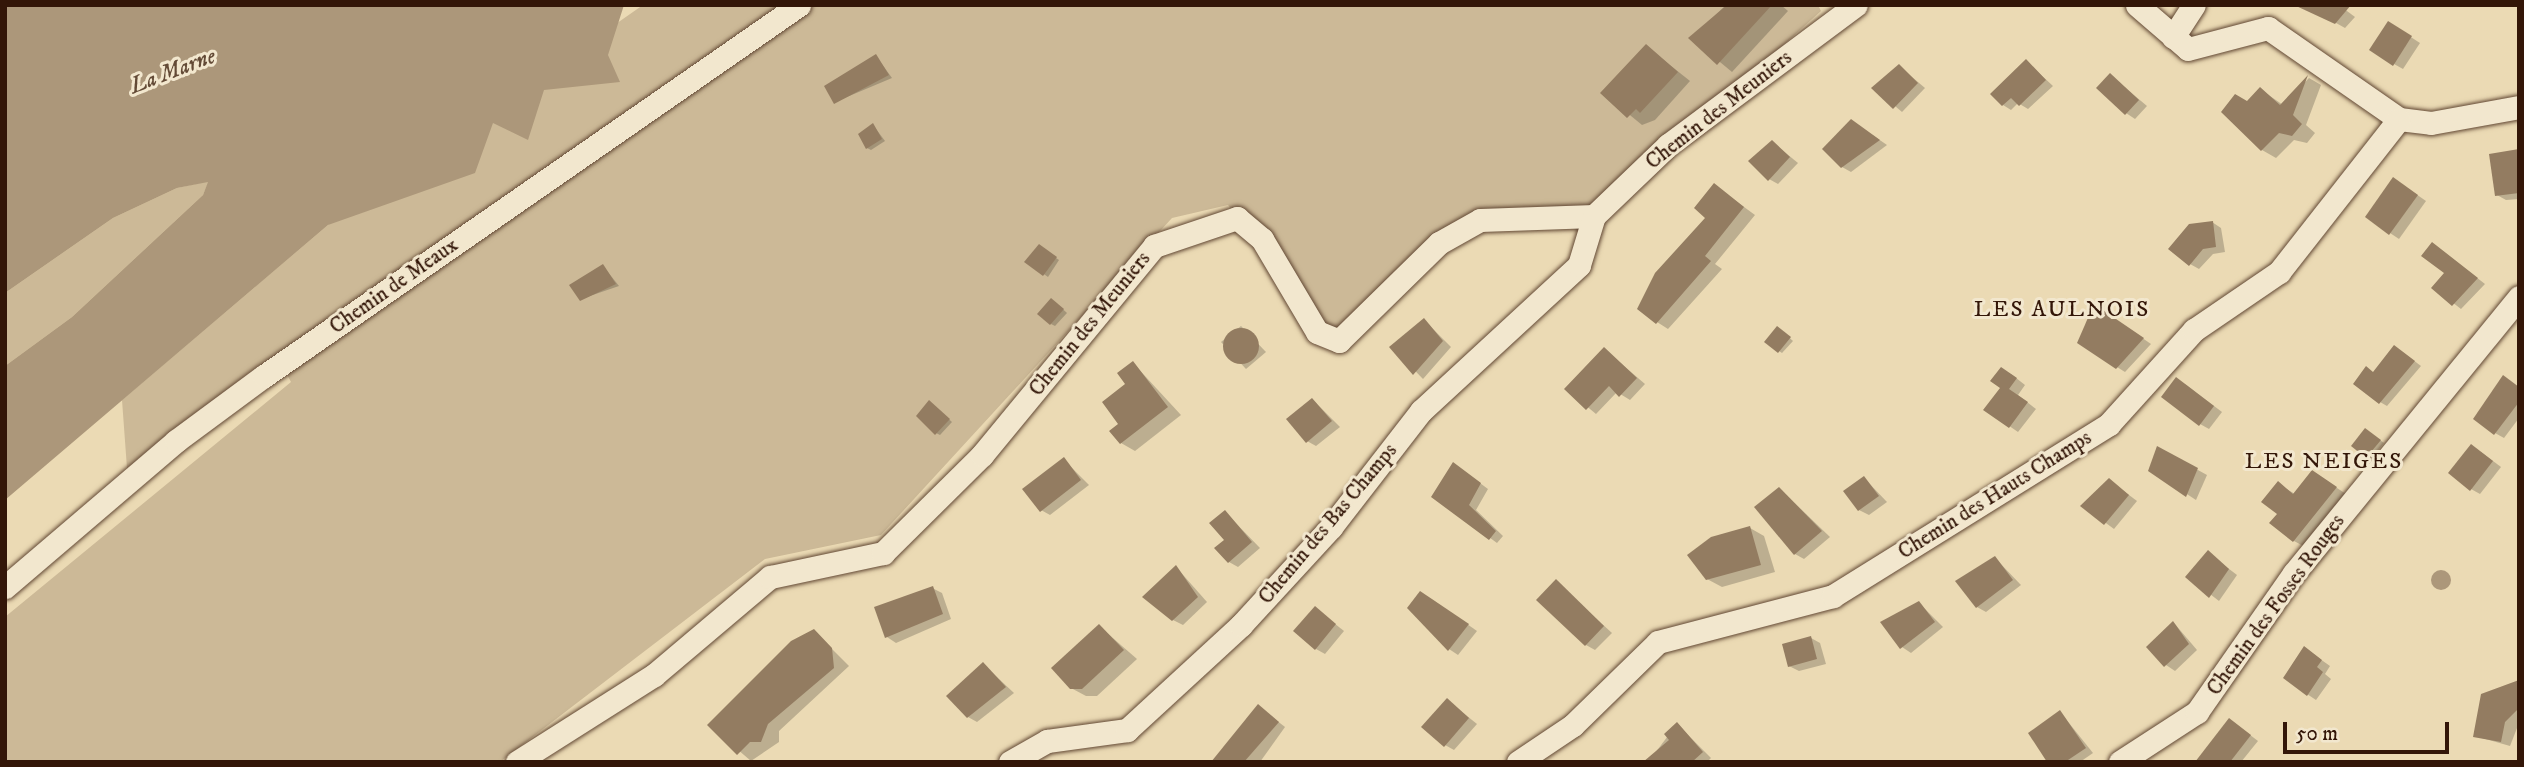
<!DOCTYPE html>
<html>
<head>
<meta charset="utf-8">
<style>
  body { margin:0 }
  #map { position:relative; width:2524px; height:767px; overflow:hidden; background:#ebdab4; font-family:"IM FELL DW Pica",serif }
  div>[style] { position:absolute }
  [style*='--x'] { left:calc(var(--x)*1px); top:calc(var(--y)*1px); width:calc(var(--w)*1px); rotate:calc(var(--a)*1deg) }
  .green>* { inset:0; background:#ccb997 }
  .water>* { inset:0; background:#ac977a }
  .round { border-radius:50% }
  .shadow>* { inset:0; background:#0003 }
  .building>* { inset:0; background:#937c61 }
  .roads { filter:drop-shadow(0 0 2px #614733) drop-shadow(0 0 2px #614733) }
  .minor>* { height:23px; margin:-11.5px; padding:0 11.5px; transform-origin:11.5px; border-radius:11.5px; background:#f2e7ce }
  span { translate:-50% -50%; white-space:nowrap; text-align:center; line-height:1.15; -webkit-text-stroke:6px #f2e7ce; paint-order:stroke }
  .street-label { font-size:21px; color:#331608 }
  .water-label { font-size:23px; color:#634a36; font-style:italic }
  .neighbourhood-label { font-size:23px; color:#331608; letter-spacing:2px }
  .frame { position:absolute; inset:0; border:7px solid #331608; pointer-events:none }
  .scale { position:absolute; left:2283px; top:722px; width:166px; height:32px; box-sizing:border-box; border:4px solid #331608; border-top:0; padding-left:9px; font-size:21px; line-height:24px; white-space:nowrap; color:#331608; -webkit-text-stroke:5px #f2e7ce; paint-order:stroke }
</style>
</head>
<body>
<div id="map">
  <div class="green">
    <i style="clip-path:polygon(643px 5px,1818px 5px,1821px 11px,1594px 216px,1480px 220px,1339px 341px,1228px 205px,1172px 218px,881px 535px,765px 559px,500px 762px,5px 762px,5px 617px,291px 382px,284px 369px,128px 482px,122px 400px,328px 225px)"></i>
    <i style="clip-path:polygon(209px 181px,203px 195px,72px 317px,5px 366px,5px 293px,113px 218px,177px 188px)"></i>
  </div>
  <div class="water">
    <i style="clip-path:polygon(5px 5px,624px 5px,608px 55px,620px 82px,544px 90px,528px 140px,493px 123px,475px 173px,328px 225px,5px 500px,5px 366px,72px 317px,203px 195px,208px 182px,177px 188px,113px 218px,5px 293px)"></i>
    <i class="round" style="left:2431px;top:570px;width:20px;height:20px"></i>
  </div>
  <div class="shadow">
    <i style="clip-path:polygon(1726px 5px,1781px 5px,1788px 11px,1732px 72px,1691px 38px)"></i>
    <i style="clip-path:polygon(2304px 5px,2339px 5px,2355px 17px,2345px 28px)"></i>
    <i style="clip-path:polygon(2389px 23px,2420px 43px,2403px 69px,2394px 64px)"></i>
    <i style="clip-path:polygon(1646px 46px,1690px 81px,1655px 120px,1642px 125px,1603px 93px)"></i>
    <i style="clip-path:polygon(876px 56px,892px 78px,835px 102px)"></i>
    <i style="clip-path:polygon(2026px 61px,2053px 86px,2028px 109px,2018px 103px,2011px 110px,2003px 105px)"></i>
    <i style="clip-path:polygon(1899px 66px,1925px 88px,1902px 112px,1874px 88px)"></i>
    <i style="clip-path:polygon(2110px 75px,2147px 106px,2135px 119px,2126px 113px)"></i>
    <i style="clip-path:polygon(2309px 78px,2321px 85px,2306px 125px,2315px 133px,2307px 143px,2294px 140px,2276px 158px,2262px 150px,2260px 89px,2283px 105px)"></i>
    <i style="clip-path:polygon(1852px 121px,1887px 145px,1851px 172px,1842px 167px)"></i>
    <i style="clip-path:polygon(873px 125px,885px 141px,871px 150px,867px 148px)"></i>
    <i style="clip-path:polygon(1772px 142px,1798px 163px,1778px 184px,1769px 179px)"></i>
    <i style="clip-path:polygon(2519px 153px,2519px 199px,2506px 200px,2497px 195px)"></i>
    <i style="clip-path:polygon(1714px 185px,1755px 215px,1715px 264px,1722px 269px,1668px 329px,1657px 322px,1708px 217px)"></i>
    <i style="clip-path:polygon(2403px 185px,2426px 201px,2399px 239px,2390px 233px)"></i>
    <i style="clip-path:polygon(2212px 222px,2221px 228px,2225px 252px,2213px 254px,2199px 269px,2190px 264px)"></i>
    <i style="clip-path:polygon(1043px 249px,1059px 260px,1048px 277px,1027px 262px)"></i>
    <i style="clip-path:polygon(2440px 249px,2485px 284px,2461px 309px,2434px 288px,2447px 273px)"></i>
    <i style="clip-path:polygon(603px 266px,619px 286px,581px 299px)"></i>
    <i style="clip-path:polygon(1055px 302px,1067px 313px,1055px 326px,1051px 324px)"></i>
    <i style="clip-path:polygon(2103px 311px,2151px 344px,2125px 372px,2117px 367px)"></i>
    <i style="clip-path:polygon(1424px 320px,1451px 347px,1423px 379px,1392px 347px)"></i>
    <i style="clip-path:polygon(1241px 326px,1266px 352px,1246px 369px,1221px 342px)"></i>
    <i style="clip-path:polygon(1782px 331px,1793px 341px,1782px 353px,1779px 351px)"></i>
    <i style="clip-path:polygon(1604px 349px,1645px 384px,1630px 400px,1617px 392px,1596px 414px,1566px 389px)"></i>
    <i style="clip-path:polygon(2401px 351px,2421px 366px,2387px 406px,2380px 402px)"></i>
    <i style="clip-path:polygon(1133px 363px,1181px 415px,1135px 451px,1121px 443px,1120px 424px)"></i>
    <i style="clip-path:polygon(2011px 374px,2025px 385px,2018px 395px,2036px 409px,2018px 432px,1986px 410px)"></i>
    <i style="clip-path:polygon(2185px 384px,2222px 412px,2209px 429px,2200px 424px)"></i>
    <i style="clip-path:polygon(2519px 387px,2519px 418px,2504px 438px,2495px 433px)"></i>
    <i style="clip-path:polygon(1313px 400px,1340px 427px,1316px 446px,1307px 441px)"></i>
    <i style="clip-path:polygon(933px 405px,952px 422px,940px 435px,936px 433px)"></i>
    <i style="clip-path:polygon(2369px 432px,2384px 443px,2371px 459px,2353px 446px)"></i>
    <i style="clip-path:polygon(2158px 448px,2207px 475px,2196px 500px,2150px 470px)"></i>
    <i style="clip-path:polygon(2481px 452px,2501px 467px,2480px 494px,2471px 489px)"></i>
    <i style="clip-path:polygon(1064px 460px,1089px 485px,1050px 515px,1041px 510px)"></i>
    <i style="clip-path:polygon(1461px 469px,1488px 489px,1476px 510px,1503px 536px,1497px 543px,1433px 496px)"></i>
    <i style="clip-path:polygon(1864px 478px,1887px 502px,1869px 515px,1859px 510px)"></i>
    <i style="clip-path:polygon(2109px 480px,2137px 501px,2114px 529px,2083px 506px)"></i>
    <i style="clip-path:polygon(2325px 480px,2349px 496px,2307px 548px,2294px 541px,2279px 514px,2278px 484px,2295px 494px)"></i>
    <i style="clip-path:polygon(1780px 489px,1830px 537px,1804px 559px,1795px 554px)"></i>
    <i style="clip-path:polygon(1225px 512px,1260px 548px,1238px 567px,1229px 562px)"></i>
    <i style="clip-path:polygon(1750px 528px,1764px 536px,1775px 572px,1722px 587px,1707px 579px)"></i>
    <i style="clip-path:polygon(2208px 553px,2237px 575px,2219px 601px,2188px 577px)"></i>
    <i style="clip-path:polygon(1995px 558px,2021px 585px,1986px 612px,1977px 607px)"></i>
    <i style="clip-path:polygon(1176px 567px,1207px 602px,1183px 625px,1173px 620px)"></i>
    <i style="clip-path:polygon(1556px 582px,1612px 633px,1595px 650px,1586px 645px)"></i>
    <i style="clip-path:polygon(932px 588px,942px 593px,951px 619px,896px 643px,887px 637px)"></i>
    <i style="clip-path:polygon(1430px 598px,1477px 631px,1458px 655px,1449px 649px)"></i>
    <i style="clip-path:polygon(1919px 603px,1943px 627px,1911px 653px,1902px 647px)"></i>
    <i style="clip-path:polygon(1315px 608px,1344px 631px,1325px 654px,1316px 649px)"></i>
    <i style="clip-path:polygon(2174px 623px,2197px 650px,2175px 671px,2166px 665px)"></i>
    <i style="clip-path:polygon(1099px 626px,1137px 659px,1097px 696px,1086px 696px,1071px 688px)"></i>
    <i style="clip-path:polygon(814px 631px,849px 666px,779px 731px,779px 742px,751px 761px,709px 725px)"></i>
    <i style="clip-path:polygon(1811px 638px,1820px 643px,1826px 664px,1799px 671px,1789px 666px)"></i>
    <i style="clip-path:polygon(2313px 654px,2330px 666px,2325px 674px,2331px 679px,2316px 700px,2307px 694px)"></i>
    <i style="clip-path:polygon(983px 664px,1014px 693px,977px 722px,968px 717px)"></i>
    <i style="clip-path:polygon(2519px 682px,2519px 723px,2510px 746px,2475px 736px)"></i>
    <i style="clip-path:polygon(1447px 700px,1477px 724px,1454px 750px,1445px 745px)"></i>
    <i style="clip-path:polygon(1258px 706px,1285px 727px,1260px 762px,1213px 762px)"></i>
    <i style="clip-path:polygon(2061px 713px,2093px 753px,2080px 762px,2049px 762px)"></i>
    <i style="clip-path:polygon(1677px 724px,1711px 758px,1707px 762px,1662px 762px,1655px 753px)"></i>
    <i style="clip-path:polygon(2237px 725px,2258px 741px,2241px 762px,2199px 762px)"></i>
  </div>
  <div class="building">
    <i style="clip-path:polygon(1727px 5px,1772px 5px,1717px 65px,1688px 38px)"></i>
    <i style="clip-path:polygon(2294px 5px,2351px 5px,2335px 24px)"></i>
    <i style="clip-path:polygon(2388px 21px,2412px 36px,2393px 66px,2369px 50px)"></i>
    <i style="clip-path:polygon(1646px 44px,1678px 72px,1640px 113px,1636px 109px,1627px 118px,1600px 93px)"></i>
    <i style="clip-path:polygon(876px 54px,889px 75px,834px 104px,824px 86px)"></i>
    <i style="clip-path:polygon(2026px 59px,2046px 80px,2019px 106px,2011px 98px,2002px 106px,1990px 94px)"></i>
    <i style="clip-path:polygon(1899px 64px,1918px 83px,1893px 109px,1871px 88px)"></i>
    <i style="clip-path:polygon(2110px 73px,2139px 100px,2125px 115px,2096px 88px)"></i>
    <i style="clip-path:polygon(2308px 75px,2293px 115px,2302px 124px,2292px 136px,2279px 133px,2261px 151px,2221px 112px,2235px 94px,2247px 101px,2260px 87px,2280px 105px)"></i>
    <i style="clip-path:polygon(1851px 119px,1880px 140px,1841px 168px,1822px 149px)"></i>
    <i style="clip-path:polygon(873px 123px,882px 139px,866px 149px,858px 134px)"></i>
    <i style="clip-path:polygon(1772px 140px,1790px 157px,1768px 181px,1748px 161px)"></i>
    <i style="clip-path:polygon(2519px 149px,2519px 193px,2495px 196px,2489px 154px)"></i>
    <i style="clip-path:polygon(2393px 177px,2418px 195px,2389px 235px,2365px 217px)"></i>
    <i style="clip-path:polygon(1714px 183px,1744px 207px,1705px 256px,1711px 261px,1656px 324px,1637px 309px,1655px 273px,1705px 218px,1694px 208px)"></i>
    <i style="clip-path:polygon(2213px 221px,2216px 247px,2203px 249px,2189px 266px,2168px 249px,2189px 224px)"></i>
    <i style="clip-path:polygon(2432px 242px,2478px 278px,2452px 306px,2431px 288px,2444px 273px,2421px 256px)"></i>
    <i style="clip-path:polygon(1039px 244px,1057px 257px,1043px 276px,1024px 262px)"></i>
    <i style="clip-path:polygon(603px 264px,616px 284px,580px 301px,569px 285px)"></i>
    <i style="clip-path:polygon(1051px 298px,1064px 309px,1050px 325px,1037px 314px)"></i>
    <i style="clip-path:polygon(2094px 304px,2144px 338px,2116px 369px,2077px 343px)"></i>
    <i style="clip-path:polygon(1424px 318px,1443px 341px,1413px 375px,1389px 347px)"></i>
    <i style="clip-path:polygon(1777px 326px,1791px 337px,1778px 353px,1764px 342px)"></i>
    <i class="round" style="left:1223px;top:328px;width:36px;height:36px"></i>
    <i style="clip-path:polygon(2394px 345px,2415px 361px,2379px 404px,2353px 384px,2366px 366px,2373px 372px)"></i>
    <i style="clip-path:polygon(1604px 347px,1637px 378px,1619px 397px,1609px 386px,1586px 410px,1564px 389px)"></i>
    <i style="clip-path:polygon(1133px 361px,1168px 407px,1120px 444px,1109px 431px,1118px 424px,1102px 402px,1125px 384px,1117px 373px)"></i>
    <i style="clip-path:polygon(2001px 367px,2017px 378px,2009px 389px,2028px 402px,2009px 428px,1983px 410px,2000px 388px,1990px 381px)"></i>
    <i style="clip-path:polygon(2503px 375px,2519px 387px,2519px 402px,2494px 435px,2473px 419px)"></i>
    <i style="clip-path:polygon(2176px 377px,2214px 406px,2199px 426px,2161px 397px)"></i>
    <i style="clip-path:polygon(1312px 398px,1332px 421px,1306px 443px,1286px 419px)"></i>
    <i style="clip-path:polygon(929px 400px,950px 419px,935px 435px,916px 416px)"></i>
    <i style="clip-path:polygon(2365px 428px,2381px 440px,2366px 458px,2351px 446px)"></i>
    <i style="clip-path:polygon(2471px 444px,2493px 461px,2470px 491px,2448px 473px)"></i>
    <i style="clip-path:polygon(2157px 446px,2198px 468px,2186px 497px,2148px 471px)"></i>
    <i style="clip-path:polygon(1064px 457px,1081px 480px,1040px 512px,1022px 489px)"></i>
    <i style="clip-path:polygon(1453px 462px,1481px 483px,1469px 505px,1496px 531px,1489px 540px,1431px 497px)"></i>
    <i style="clip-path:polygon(2312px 470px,2337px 487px,2293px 542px,2269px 523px,2277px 514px,2261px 502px,2278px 481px,2293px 494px)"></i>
    <i style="clip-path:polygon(1864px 476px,1879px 496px,1858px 511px,1843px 491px)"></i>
    <i style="clip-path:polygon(2109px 478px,2129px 495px,2104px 525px,2080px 506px)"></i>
    <i style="clip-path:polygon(1779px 487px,1822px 531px,1794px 555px,1754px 507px)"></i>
    <i style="clip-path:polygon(1225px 510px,1252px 542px,1228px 563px,1214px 548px,1224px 540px,1209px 523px)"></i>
    <i style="clip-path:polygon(1750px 526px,1761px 565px,1706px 580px,1687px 555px,1711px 537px)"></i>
    <i style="clip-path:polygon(2208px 550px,2229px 569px,2209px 598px,2185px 577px)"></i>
    <i style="clip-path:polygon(1995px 556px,2013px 580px,1976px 608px,1955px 581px)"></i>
    <i style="clip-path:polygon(1176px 565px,1198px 597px,1172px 621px,1142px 597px)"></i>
    <i style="clip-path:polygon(1556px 579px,1604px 626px,1585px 646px,1536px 600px)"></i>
    <i style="clip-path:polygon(933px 586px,943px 614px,885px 638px,874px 607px)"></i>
    <i style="clip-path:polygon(1420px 591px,1469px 624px,1448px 651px,1407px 608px)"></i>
    <i style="clip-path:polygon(1919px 601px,1935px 622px,1900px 649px,1880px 622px)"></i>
    <i style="clip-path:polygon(1315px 606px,1336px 624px,1315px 650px,1293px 631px)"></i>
    <i style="clip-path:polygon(2173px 621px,2189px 644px,2164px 667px,2146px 647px)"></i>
    <i style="clip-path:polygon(1099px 624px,1124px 650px,1082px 689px,1070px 689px,1051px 668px)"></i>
    <i style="clip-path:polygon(814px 629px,832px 648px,834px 668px,768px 724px,761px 742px,750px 742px,737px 755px,707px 725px,791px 641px)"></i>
    <i style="clip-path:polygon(1811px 636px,1817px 659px,1788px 667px,1782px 644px)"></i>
    <i style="clip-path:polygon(2304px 646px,2322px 660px,2317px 667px,2323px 672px,2307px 696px,2283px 678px)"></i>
    <i style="clip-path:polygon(983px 662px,1006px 687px,967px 718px,946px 696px)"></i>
    <i style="clip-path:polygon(2519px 680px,2519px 708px,2505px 722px,2501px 742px,2473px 737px,2481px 694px)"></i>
    <i style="clip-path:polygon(1447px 698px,1469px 718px,1444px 747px,1421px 727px)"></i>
    <i style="clip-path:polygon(1258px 704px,1279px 722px,1244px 762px,1211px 762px)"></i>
    <i style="clip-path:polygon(2060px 710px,2086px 748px,2065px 762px,2047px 762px,2028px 733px)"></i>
    <i style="clip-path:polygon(2229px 718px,2251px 735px,2230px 762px,2195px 762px)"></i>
    <i style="clip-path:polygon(1677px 722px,1703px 752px,1692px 762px,1643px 762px,1669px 740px,1664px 734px)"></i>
  </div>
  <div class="roads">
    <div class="minor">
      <i style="--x:2137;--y:5;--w:67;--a:40.8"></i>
      <i style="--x:2188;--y:49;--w:83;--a:-14.7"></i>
      <i style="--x:2268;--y:28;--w:160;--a:34.8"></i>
      <i style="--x:2399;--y:119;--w:32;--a:7"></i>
      <i style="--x:2431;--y:123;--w:89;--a:-10.3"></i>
      <i style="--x:2173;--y:37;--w:38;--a:-57"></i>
      <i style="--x:5;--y:587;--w:225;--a:-40.5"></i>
      <i style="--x:176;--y:441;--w:109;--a:-36.5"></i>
      <i style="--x:264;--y:376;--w:651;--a:-34.74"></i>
      <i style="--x:517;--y:762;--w:162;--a:-32.4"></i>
      <i style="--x:654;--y:675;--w:152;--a:-40.2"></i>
      <i style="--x:770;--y:577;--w:116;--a:-12"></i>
      <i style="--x:883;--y:553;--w:139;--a:-44.7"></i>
      <i style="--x:982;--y:455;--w:271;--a:-50.5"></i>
      <i style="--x:1154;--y:246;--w:88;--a:-18.6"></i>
      <i style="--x:1237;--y:218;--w:33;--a:40"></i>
      <i style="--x:1262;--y:239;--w:108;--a:59.4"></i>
      <i style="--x:1317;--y:332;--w:24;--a:22"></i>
      <i style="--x:1339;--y:341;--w:140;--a:-44.4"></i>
      <i style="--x:1439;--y:243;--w:47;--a:-29.3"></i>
      <i style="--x:1480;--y:220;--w:114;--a:-2"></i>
      <i style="--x:1594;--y:216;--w:103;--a:-43.8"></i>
      <i style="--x:1668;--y:145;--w:234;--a:-36.7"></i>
      <i style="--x:1010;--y:762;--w:43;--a:-29.6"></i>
      <i style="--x:1047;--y:741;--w:81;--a:-7.8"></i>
      <i style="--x:1127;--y:730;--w:155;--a:-42.6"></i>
      <i style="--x:1241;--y:625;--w:133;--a:-47.4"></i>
      <i style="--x:1331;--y:527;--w:147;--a:-52.2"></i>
      <i style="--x:1421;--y:411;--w:215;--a:-42.7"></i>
      <i style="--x:1579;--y:265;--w:51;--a:-73"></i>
      <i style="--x:1518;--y:762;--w:66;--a:-33.9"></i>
      <i style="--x:1573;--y:725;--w:119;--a:-44.3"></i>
      <i style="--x:1658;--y:642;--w:181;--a:-14.7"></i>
      <i style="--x:1833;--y:596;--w:325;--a:-31.9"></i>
      <i style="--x:2109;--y:424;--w:127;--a:-47.9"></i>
      <i style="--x:2194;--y:330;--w:103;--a:-34.3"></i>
      <i style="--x:2279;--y:272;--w:194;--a:-51.9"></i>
      <i style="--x:2120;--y:762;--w:92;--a:-33"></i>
      <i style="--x:2197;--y:712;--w:169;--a:-55.1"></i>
      <i style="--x:2294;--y:573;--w:356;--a:-50.8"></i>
    </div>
  </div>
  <div class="street-label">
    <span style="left:1719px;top:110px;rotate:-38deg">Chemin des Meuniers</span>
    <span style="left:394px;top:286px;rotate:-35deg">Chemin de Meaux</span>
    <span style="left:1090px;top:324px;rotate:-51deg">Chemin des Meuniers</span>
    <span style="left:1995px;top:495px;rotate:-32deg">Chemin des Hauts Champs</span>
    <span style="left:1328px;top:524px;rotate:-50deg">Chemin des Bas Champs</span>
    <span style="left:2276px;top:605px;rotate:-54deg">Chemin des Fosses Rouges</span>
  </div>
  <div class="water-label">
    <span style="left:173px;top:72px;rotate:-21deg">La Marne</span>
  </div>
  <div class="neighbourhood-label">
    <span style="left:2062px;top:310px">LES AULNOIS</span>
    <span style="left:2324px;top:462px">LES NEIGES</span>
  </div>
  <div class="frame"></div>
  <div class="scale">50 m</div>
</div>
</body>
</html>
